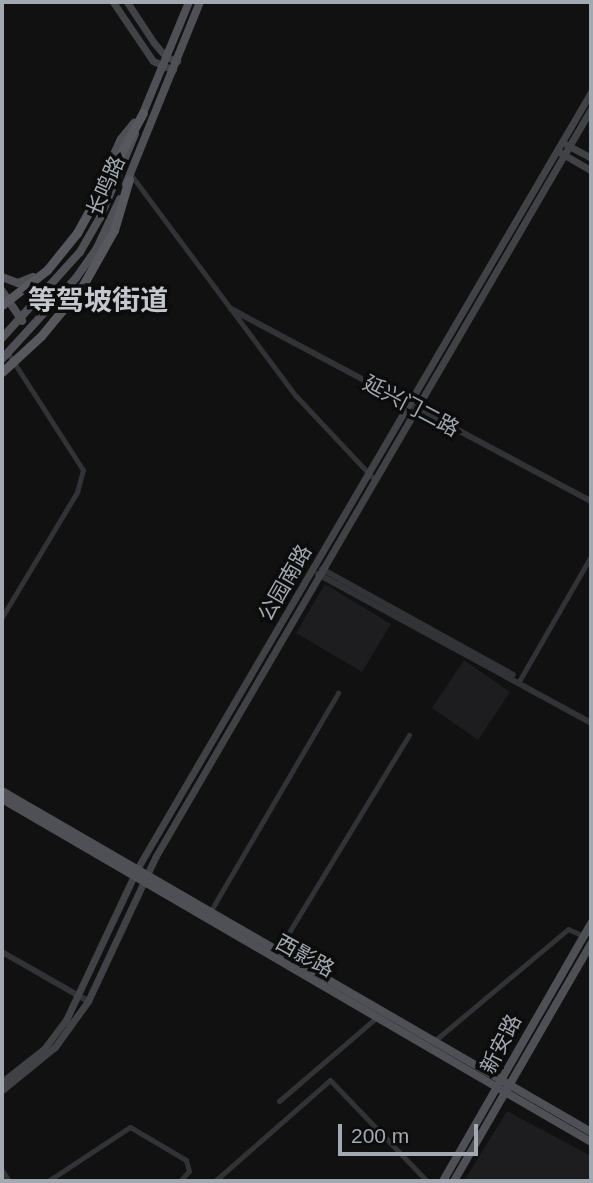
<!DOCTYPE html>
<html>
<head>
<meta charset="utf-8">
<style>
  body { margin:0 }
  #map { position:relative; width:593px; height:1183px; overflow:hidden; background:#111112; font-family:Arial,"Noto Sans SC",sans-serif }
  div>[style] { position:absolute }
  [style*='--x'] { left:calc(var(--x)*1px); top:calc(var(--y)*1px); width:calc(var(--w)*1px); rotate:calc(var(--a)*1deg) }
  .built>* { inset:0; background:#1d1d1f }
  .minor>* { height:5px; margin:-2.5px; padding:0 2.5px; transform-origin:2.5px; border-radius:2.5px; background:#323336 }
  .tertiary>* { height:6px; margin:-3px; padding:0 3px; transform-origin:3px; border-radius:3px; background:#323336 }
  .secondary>* { height:7px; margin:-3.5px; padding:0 3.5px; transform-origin:3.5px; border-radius:3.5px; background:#404246 }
  .primary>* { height:8px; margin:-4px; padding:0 4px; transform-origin:4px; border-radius:4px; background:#4e5055 }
  .trunk>* { height:9px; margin:-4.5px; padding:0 4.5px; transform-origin:4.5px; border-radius:4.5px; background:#56585e }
  span { translate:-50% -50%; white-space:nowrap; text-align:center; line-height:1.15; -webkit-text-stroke:7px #0c0c0d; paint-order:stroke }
  .street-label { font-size:21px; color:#a3a9b1 }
  .district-label { font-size:28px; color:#c4c7cd; font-weight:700 }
  .frame { position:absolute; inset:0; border:4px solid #a3a9b1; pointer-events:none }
  .scale { position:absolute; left:338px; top:1124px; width:140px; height:32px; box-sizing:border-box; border:4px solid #a3a9b1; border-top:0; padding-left:9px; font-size:21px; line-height:24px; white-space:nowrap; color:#a3a9b1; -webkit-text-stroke:5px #0c0c0d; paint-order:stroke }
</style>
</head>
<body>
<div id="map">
  <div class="built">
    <i style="clip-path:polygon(325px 584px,391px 624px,362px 672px,296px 633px)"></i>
    <i style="clip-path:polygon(464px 660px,510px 692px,478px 740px,432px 708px)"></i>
    <i style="clip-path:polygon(507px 1111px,591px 1156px,591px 1181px,464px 1181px)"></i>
  </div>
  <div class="minor">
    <i style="--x:131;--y:175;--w:276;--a:53.3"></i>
    <i style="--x:296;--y:396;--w:114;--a:46.8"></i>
    <i style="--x:2;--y:617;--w:146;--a:-59"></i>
    <i style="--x:77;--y:492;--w:23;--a:-75"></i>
    <i style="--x:83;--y:470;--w:139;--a:-122.7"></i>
    <i style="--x:518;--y:683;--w:146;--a:-60.1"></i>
    <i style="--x:210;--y:912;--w:254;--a:-59.7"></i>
    <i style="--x:277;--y:952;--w:254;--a:-58.7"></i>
    <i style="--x:433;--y:1042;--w:176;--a:-39.9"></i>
    <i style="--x:568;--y:929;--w:17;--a:24"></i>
    <i style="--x:279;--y:1101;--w:129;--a:-40.6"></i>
    <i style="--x:2;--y:1170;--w:13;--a:58"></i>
    <i style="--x:48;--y:1181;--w:98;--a:-33.4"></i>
    <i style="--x:130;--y:1127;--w:65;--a:30.5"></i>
    <i style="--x:186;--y:1160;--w:11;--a:75"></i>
    <i style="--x:189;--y:1171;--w:13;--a:132"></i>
    <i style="--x:215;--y:1181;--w:153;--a:-41.3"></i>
    <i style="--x:330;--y:1080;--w:140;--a:46.2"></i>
  </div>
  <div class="tertiary">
    <i style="--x:231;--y:309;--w:408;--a:28.1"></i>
    <i style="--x:322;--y:569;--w:218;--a:29"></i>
    <i style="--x:318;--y:574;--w:311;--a:28.6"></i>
    <i style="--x:2;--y:952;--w:99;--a:29.7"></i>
  </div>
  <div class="secondary">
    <i style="--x:113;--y:2;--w:71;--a:55.9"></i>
    <i style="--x:153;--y:61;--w:22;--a:24"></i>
    <i style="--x:127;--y:2;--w:49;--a:56.6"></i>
    <i style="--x:154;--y:43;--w:18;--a:49"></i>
    <i style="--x:166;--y:57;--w:12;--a:20"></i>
    <i style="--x:567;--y:145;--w:27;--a:28"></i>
    <i style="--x:561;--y:153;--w:34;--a:30"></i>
    <i style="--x:2;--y:1082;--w:53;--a:-38.2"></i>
    <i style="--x:44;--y:1049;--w:36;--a:-53"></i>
    <i style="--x:66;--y:1020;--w:167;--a:-64.8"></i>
    <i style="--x:137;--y:869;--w:900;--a:-59.7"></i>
    <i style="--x:2;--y:1090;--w:68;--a:-39.1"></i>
    <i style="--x:55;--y:1047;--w:57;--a:-54.3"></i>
    <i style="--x:88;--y:1001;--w:160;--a:-64.9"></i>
    <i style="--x:156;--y:856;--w:864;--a:-59.79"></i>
  </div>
  <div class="primary">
    <i style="--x:141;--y:118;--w:126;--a:-67.5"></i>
    <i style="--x:101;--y:182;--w:47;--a:-65.1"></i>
    <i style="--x:121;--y:139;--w:21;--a:-51"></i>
    <i style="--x:126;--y:184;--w:196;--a:-67.9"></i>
    <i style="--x:2;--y:277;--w:17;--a:21"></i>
    <i style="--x:18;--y:283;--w:16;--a:-22"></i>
    <i style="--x:2;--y:291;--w:36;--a:56"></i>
    <i style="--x:2;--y:338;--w:116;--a:-47.8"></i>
    <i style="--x:80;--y:252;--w:39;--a:-60"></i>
    <i style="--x:100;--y:218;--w:91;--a:-67.4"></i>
    <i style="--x:2;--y:359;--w:110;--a:-47.6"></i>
    <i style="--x:76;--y:278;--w:37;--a:-55"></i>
    <i style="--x:97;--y:248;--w:54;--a:-64.9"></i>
    <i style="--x:2;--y:791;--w:681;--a:30.07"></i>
    <i style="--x:2;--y:799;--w:682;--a:30.21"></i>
    <i style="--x:443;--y:1181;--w:297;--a:-60.1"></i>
    <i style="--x:454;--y:1181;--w:274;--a:-60"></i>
  </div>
  <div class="trunk">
    <i style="--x:2;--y:305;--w:57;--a:-37.9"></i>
    <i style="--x:47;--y:270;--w:48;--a:-51"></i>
    <i style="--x:77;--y:233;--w:137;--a:-61.2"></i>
    <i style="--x:2;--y:372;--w:53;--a:-42.7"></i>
    <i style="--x:41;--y:336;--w:66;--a:-50.5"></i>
    <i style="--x:83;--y:285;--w:63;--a:-60.6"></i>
    <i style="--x:114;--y:230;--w:53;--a:-73.6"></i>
  </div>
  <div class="street-label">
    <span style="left:106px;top:186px;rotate:-66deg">长鸣路</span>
    <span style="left:411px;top:406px;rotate:28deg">延兴门二路</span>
    <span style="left:285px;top:583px;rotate:-60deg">公园南路</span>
    <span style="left:305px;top:956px;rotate:29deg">西影路</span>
    <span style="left:501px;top:1044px;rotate:-63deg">新安路</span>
  </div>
  <div class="district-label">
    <span style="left:98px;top:301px">等驾坡街道</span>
  </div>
  <div class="frame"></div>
  <div class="scale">200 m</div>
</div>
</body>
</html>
